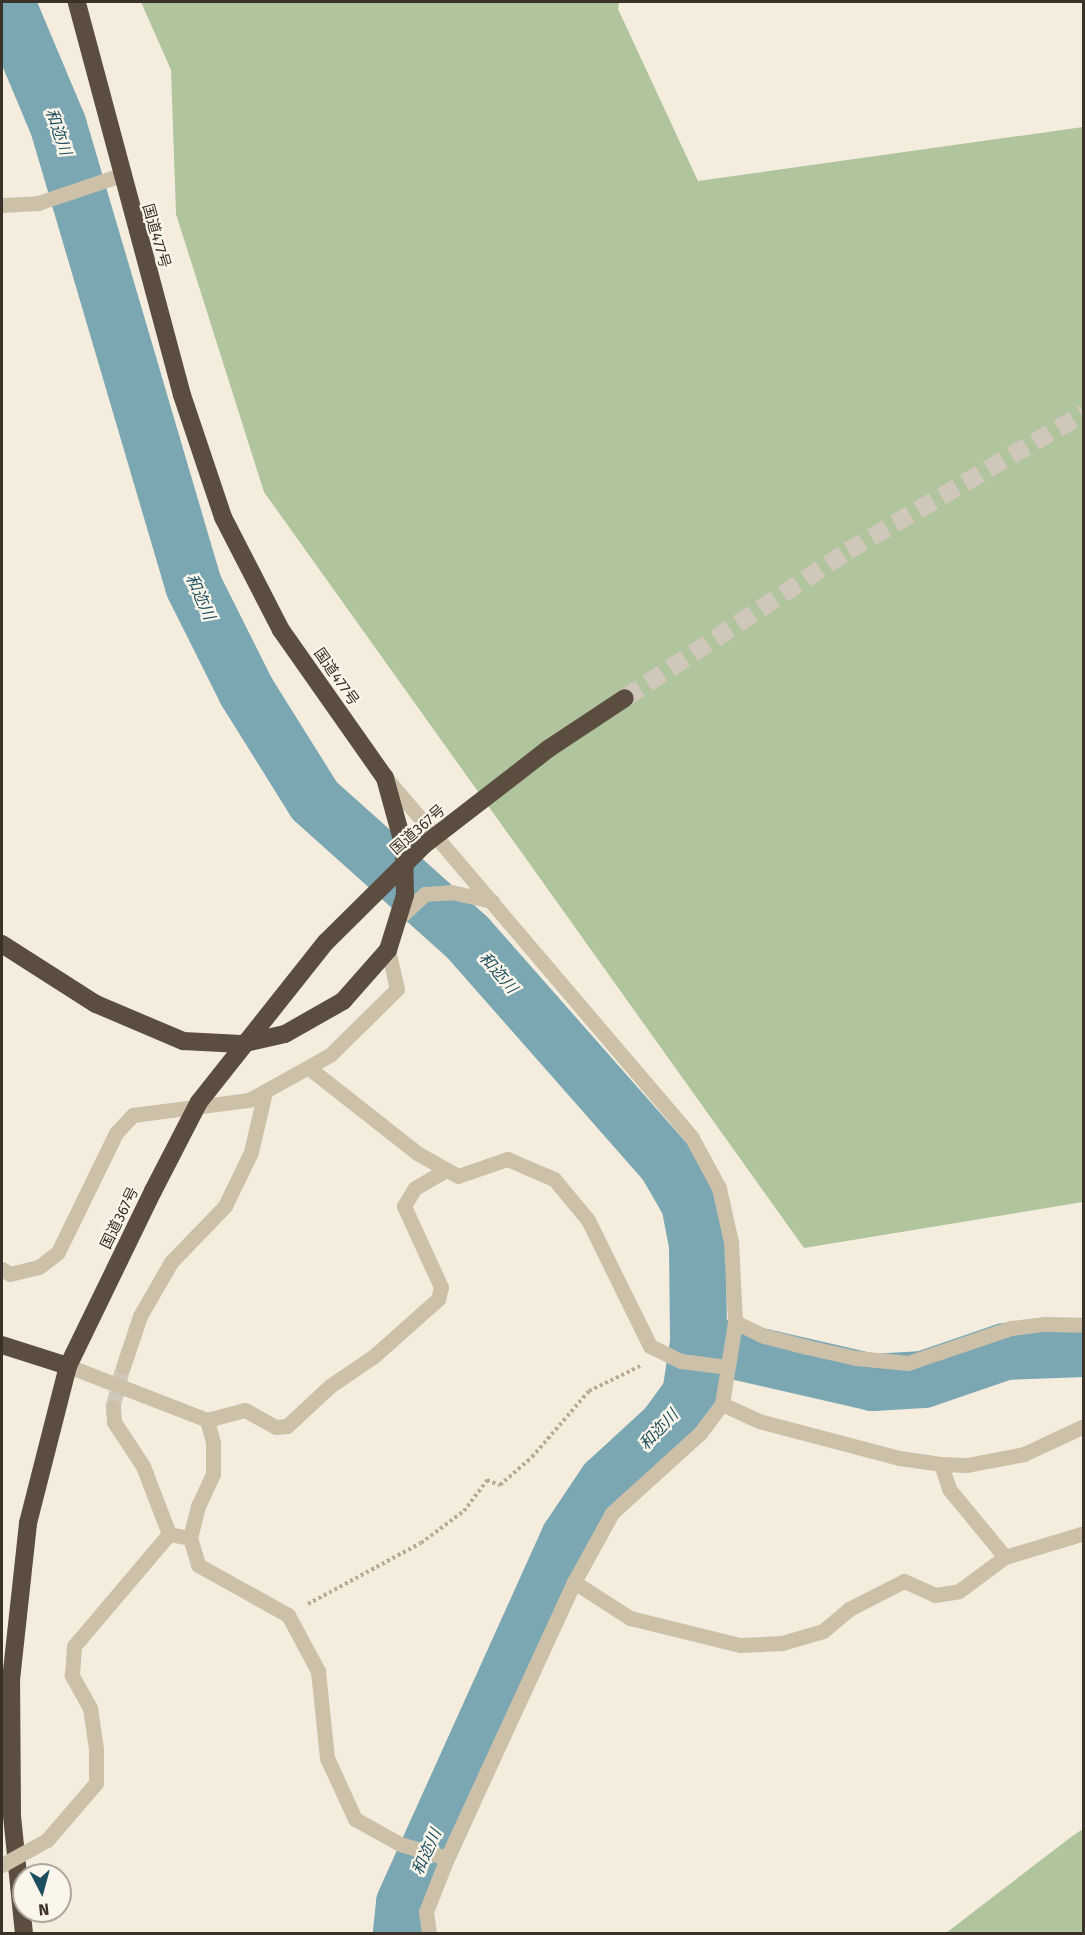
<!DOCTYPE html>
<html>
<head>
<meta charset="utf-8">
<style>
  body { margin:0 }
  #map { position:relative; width:1085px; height:1935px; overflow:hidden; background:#f4edde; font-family:"Fira Sans","Noto Sans JP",sans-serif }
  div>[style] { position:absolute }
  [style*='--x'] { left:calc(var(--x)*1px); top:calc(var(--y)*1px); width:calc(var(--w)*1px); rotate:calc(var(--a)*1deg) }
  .green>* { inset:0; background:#b0c49d }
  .river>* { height:57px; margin:-28.5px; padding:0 28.5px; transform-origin:28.5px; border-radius:28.5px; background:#7ba7b3 }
  .minor-tunnel>* { height:15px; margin-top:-7.5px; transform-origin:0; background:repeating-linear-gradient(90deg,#cfc7ba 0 15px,transparent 0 23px) }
  .highway-tunnel>* { height:18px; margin-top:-9px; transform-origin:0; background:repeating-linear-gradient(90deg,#cfc7ba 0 18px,transparent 0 27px) }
  .path>* { height:4px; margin-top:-2px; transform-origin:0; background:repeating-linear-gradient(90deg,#b9aa93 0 3px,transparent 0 6px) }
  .minor>* { height:15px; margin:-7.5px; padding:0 7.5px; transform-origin:7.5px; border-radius:7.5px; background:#cdc0a9 }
  .highway>* { height:18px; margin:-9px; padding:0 9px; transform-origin:9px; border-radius:9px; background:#5b4d40 }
  .minor-bridge>* { height:15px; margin:-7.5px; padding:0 7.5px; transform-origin:7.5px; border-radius:7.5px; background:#cdc0a9 }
  .highway-bridge>* { height:18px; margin:-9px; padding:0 9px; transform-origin:9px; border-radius:9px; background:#5b4d40 }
  span { translate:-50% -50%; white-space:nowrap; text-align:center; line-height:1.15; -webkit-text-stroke:4.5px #fbf6eb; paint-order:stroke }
  .street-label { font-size:15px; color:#3a3129 }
  .water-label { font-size:16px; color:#1c4e5e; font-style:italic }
  .frame { position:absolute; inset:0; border:3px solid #3a3129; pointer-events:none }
  .north { position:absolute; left:12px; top:1863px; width:60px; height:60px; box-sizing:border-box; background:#fbf6eb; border:2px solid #aea79d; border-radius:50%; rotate:174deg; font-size:16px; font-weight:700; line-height:24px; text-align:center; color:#3a3129 }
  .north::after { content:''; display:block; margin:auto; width:21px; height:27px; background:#1c4e5e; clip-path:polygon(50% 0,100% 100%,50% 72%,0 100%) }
</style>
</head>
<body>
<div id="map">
  <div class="green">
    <i style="clip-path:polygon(141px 2px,619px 2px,618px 9px,698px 181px,1083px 127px,1083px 1202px,804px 1248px,264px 492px,176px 214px,171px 70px)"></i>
    <i style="clip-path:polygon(1083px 1829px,1083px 1933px,946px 1933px,1071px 1837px)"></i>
  </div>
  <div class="river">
    <i style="--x:6;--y:2;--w:134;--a:67.2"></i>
    <i style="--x:58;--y:126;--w:478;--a:73.6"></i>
    <i style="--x:193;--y:585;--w:119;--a:63.4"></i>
    <i style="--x:246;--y:691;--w:128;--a:58"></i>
    <i style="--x:314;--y:800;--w:205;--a:41.8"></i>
    <i style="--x:467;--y:937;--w:301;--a:48.6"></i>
    <i style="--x:666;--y:1163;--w:46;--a:60.1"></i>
    <i style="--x:689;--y:1203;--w:42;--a:79"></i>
    <i style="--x:697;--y:1244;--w:98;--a:89.4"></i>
    <i style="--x:698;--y:1342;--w:53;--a:98.7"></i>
    <i style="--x:690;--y:1394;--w:39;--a:126"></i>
    <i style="--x:667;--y:1426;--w:83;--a:137.4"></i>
    <i style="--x:606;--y:1482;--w:66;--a:123.9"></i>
    <i style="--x:569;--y:1537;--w:401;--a:114.3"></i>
    <i style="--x:404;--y:1903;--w:31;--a:96"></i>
    <i style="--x:698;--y:1342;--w:179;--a:12.9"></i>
    <i style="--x:872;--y:1382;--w:51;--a:-3.4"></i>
    <i style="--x:923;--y:1379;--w:87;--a:-18.9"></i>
    <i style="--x:1005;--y:1351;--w:79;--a:-2.2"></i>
  </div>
  <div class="minor-tunnel">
    <i style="--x:113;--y:1407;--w:41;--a:-76"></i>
  </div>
  <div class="highway-tunnel">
    <i style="--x:625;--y:698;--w:267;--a:-33.4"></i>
    <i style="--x:848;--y:551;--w:273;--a:-30.3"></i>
  </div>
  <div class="path">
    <i style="--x:308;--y:1604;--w:128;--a:-28.4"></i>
    <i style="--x:421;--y:1543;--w:54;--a:-36.7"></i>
    <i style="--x:464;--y:1511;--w:39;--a:-53"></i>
    <i style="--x:487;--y:1480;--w:14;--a:21"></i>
    <i style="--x:500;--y:1485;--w:43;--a:-41.2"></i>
    <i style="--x:532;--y:1457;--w:87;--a:-49.2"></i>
    <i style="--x:589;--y:1391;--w:57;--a:-26.1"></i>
  </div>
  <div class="minor">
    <i style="--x:2;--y:205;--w:36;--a:-3"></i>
    <i style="--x:38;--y:203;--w:88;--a:-18.6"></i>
    <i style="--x:386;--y:778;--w:472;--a:49.6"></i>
    <i style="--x:692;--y:1138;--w:57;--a:61.6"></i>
    <i style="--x:719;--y:1188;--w:55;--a:77.5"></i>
    <i style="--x:731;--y:1242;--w:80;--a:87.1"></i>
    <i style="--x:735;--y:1322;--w:83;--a:99"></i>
    <i style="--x:722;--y:1404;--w:38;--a:127"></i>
    <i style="--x:699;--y:1434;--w:118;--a:137.8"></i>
    <i style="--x:612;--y:1513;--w:79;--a:118.8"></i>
    <i style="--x:574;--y:1582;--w:304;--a:114.7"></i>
    <i style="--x:447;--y:1858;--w:58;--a:111.3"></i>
    <i style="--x:426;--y:1912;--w:22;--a:82"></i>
    <i style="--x:398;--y:919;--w:37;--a:-43"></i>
    <i style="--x:425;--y:894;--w:26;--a:-4"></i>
    <i style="--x:451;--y:892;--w:42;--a:12.4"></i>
    <i style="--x:309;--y:1068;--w:137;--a:38.2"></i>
    <i style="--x:417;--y:1153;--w:47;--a:29.3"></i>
    <i style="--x:458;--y:1176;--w:52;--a:-19.1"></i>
    <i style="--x:507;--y:1159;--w:51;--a:23.1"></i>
    <i style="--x:554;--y:1179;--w:53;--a:50.3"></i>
    <i style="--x:588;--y:1220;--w:140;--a:63.8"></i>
    <i style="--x:650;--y:1346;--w:34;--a:26"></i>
    <i style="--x:681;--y:1361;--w:46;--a:7.4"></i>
    <i style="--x:2;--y:1269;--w:9;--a:32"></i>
    <i style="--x:10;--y:1274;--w:30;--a:-14"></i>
    <i style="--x:39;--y:1267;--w:24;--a:-38"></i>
    <i style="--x:58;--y:1252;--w:132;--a:-64"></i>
    <i style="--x:116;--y:1133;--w:25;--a:-47"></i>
    <i style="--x:133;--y:1115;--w:117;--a:-7.4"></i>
    <i style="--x:249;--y:1100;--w:93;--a:-29.1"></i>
    <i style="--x:330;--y:1055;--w:94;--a:-44.6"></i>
    <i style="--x:397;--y:989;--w:40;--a:-103"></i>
    <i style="--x:735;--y:1322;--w:32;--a:26"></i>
    <i style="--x:764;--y:1336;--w:44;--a:14.3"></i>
    <i style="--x:807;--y:1347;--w:50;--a:12.7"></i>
    <i style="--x:856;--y:1358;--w:52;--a:5.5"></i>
    <i style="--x:908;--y:1363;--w:109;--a:-18.8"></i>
    <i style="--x:1011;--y:1328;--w:34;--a:-7"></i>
    <i style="--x:1045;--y:1324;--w:39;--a:1"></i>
    <i style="--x:68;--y:1366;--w:149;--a:21.2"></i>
    <i style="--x:207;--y:1420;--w:24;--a:75"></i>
    <i style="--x:213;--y:1443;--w:31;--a:90"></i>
    <i style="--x:213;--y:1474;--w:35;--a:115"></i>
    <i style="--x:198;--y:1506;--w:33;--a:104"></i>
    <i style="--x:190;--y:1538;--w:28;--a:73"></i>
    <i style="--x:198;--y:1565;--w:103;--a:29.1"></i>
    <i style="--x:288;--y:1615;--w:64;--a:61.8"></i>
    <i style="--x:318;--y:1671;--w:87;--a:84.1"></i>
    <i style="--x:327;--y:1758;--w:67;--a:65.3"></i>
    <i style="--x:355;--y:1819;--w:51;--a:29.1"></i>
    <i style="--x:400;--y:1844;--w:49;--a:16.6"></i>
    <i style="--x:123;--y:1367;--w:54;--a:-71.6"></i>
    <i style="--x:140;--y:1316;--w:62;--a:-60.1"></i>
    <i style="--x:171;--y:1262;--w:78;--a:-46"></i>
    <i style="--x:225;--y:1206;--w:60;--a:-64.3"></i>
    <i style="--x:251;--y:1152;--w:62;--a:-76.9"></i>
    <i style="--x:722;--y:1404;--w:41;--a:24.7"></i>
    <i style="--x:759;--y:1421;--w:145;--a:14.8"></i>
    <i style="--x:899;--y:1458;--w:42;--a:8.1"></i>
    <i style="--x:941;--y:1464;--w:26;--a:2"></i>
    <i style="--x:967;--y:1465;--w:58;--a:-10.9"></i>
    <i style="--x:1024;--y:1454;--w:66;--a:-25"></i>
    <i style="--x:113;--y:1407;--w:15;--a:86"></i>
    <i style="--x:114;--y:1422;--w:53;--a:56.6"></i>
    <i style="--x:143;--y:1466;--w:73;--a:69.1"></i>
    <i style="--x:207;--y:1420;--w:39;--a:-15"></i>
    <i style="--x:245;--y:1410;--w:35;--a:29"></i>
    <i style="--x:276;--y:1427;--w:11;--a:-5"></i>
    <i style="--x:287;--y:1426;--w:59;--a:-42.9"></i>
    <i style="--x:330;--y:1386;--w:53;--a:-34.3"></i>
    <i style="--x:374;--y:1356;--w:86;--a:-41.7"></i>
    <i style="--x:438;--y:1299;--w:12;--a:-76"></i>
    <i style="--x:441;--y:1287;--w:89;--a:-114.6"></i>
    <i style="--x:404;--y:1206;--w:21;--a:-59"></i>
    <i style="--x:415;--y:1188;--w:36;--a:-30"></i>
    <i style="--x:941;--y:1464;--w:26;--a:72"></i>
    <i style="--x:949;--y:1489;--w:88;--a:50.5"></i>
    <i style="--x:574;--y:1582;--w:67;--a:32.7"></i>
    <i style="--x:630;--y:1618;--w:113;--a:13.8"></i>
    <i style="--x:740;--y:1645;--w:42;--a:-2.7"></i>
    <i style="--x:782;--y:1643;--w:43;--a:-16.3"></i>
    <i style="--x:823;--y:1631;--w:34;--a:-40"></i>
    <i style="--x:849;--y:1609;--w:62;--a:-27"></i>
    <i style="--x:904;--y:1581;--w:34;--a:24"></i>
    <i style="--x:935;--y:1595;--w:24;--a:-9"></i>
    <i style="--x:959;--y:1591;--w:57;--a:-36.5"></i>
    <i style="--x:1005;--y:1557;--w:83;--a:-16.9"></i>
    <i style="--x:47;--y:1840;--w:75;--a:-49.3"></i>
    <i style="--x:96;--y:1783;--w:34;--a:-90"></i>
    <i style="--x:96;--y:1749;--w:41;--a:-98.3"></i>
    <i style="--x:90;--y:1708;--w:38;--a:-119"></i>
    <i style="--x:72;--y:1675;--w:29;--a:-86"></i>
    <i style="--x:74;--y:1646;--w:147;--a:-49.7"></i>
    <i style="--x:169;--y:1534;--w:21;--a:11"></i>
  </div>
  <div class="highway">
    <i style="--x:548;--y:749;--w:92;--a:-33.5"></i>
    <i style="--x:2;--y:944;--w:112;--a:32.6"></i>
    <i style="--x:96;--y:1004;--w:95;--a:23"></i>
    <i style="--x:183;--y:1041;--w:58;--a:3"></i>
    <i style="--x:241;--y:1044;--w:45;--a:-12.8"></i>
    <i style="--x:285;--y:1034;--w:67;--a:-29.6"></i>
    <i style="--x:343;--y:1001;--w:68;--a:-48.6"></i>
    <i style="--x:388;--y:950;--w:58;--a:-72.8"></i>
    <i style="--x:405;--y:895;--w:48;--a:-91.2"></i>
    <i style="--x:404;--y:847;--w:72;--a:-105.4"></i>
    <i style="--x:385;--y:778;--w:181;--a:-125.1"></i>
    <i style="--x:281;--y:630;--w:127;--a:-117.2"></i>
    <i style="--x:223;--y:517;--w:129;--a:-108.6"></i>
    <i style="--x:182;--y:395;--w:407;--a:-105"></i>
    <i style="--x:2;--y:1345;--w:69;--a:17.7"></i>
    <i style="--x:24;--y:1934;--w:120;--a:-95.8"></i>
    <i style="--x:12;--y:1815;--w:135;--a:-90.4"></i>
    <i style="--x:11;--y:1680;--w:158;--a:-83.8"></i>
    <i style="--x:28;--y:1523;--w:162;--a:-75.7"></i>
    <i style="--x:68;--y:1366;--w:195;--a:-64.1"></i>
  </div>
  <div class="minor-bridge">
    <i style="--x:2;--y:1865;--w:51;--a:-29.1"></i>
  </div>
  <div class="highway-bridge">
    <i style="--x:153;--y:1191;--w:100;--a:-62.7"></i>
    <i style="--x:199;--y:1102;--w:204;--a:-51.6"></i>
    <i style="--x:326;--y:942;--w:138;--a:-44.7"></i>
    <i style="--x:424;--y:845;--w:157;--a:-37.7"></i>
  </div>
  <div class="street-label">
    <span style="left:156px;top:236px;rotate:74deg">国道477号</span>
    <span style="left:336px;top:677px;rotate:55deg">国道477号</span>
    <span style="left:418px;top:830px;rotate:-41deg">国道367号</span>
    <span style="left:120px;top:1218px;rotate:-64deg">国道367号</span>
  </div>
  <div class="water-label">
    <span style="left:58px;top:132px;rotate:71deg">和迩川</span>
    <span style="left:200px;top:597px;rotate:66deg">和迩川</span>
    <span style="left:498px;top:973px;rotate:49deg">和迩川</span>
    <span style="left:659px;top:1430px;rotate:-47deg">和迩川</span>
    <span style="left:427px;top:1852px;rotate:-66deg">和迩川</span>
  </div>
  <div class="frame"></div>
  <div class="north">N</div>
</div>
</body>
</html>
